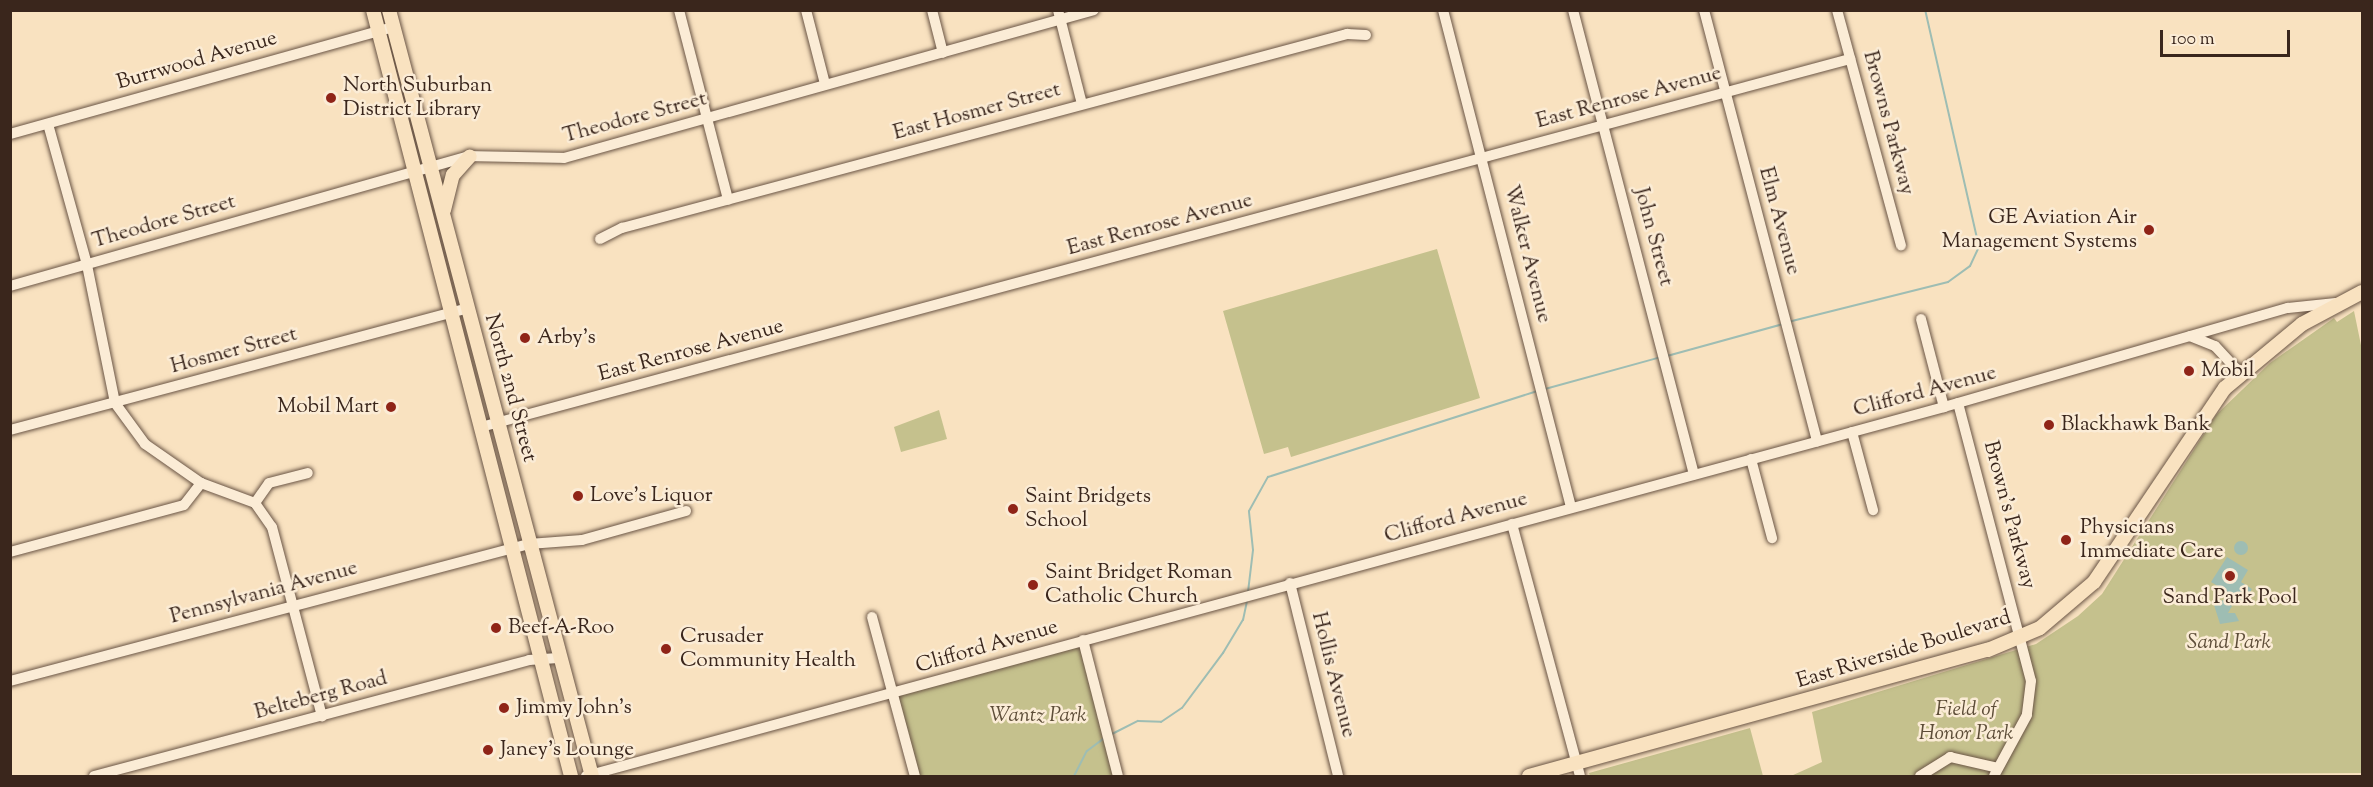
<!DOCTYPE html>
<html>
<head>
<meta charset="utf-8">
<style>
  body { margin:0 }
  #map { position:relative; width:2373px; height:787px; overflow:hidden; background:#f9e2c0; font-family:"Sorts Mill Goudy",serif }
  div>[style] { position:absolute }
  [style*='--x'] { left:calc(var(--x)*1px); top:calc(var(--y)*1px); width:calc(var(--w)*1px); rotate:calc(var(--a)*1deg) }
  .green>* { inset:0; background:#c5c18d }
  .water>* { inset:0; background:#9ebdb3 }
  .round { border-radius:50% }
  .stream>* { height:2px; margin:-1px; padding:0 1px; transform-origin:1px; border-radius:1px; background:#9ebdb3 }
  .roads { filter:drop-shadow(0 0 2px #6a5545) drop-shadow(0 0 2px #6a5545) }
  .minor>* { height:10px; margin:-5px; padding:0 5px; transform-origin:5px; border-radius:5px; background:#fbecd6 }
  .major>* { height:14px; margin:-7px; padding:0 7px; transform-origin:7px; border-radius:7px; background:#f9e2c0 }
  .dots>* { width:16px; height:16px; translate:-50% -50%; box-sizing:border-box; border:3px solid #fbecd6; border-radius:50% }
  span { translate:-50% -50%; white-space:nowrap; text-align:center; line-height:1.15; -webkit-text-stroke:5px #fbecd6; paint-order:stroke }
  .street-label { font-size:21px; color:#3a261c }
  .poi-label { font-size:21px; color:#3a261c }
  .left { translate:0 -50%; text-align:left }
  .right { translate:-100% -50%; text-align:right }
  .park-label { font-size:21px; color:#5d4d38; font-style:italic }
  .frame { position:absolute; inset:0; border:12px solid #3a261c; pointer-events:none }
  .scale { position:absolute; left:2160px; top:30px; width:130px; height:27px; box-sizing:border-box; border:3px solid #3a261c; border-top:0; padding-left:8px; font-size:18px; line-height:21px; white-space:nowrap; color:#3a261c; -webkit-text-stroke:4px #fbecd6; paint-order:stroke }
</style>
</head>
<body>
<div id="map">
  <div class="green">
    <i style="clip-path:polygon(1437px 249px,1480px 398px,1291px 457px,1288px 447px,1264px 454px,1223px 311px)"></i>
    <i style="clip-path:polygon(2354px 311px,2362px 350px,2362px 773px,1791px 776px,1822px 762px,1812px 712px,2036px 644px,2078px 616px,2102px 594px,2216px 415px,2270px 363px,2334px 318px,2337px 322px)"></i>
    <i style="clip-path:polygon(939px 410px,947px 439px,901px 452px,894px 427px)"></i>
    <i style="clip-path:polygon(1083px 640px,1117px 776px,915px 776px,894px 693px)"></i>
    <i style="clip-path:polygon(1750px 728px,1763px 776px,1590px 776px,1589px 773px)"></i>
  </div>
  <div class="water">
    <i class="round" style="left:2234px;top:541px;width:14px;height:14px"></i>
    <i style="clip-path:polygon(2227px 557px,2248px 570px,2241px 582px,2252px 589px,2244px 602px,2211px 582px)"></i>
    <i style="clip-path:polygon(2223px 600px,2232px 606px,2228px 613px,2235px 613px,2239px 621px,2220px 624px,2214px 605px)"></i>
  </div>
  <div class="stream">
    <i style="--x:1788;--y:322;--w:165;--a:-14"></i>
    <i style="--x:1948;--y:282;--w:27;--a:-36"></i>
    <i style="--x:1970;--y:266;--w:21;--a:-65"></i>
    <i style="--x:1979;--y:247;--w:243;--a:-102.8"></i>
    <i style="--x:1667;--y:356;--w:120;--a:-15.4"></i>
    <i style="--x:1545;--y:389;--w:120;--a:-15.4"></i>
    <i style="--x:1248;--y:592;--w:42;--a:-83.2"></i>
    <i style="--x:1253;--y:550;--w:39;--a:-96"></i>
    <i style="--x:1249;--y:511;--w:39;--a:-61"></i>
    <i style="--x:1268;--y:477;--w:282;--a:-17.7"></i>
    <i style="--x:1112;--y:734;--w:29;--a:-27"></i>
    <i style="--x:1138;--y:721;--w:23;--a:2"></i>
    <i style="--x:1161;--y:722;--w:25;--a:-34"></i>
    <i style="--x:1182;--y:708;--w:69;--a:-53.3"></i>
    <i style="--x:1223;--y:653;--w:39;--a:-59"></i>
    <i style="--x:1243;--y:620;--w:19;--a:-78"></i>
    <i style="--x:1074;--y:776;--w:28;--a:-63"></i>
    <i style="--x:1087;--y:751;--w:21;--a:-37"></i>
  </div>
  <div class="roads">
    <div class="minor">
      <i style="--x:679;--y:10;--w:196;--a:75.5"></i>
      <i style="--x:806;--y:10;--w:76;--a:75.6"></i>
      <i style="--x:932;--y:10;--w:44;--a:75.7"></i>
      <i style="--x:1058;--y:10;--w:97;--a:75.7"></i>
      <i style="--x:1443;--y:10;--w:513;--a:75.56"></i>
      <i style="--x:1573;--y:10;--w:480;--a:75.4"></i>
      <i style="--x:1704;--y:10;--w:446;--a:75.3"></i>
      <i style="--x:1837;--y:10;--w:244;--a:74.8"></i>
      <i style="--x:48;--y:124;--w:146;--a:74.5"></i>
      <i style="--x:87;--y:265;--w:141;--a:78.5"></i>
      <i style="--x:115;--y:403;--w:51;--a:53.8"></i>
      <i style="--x:145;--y:444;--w:68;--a:34.9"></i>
      <i style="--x:10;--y:134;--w:398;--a:-15.6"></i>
      <i style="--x:600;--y:239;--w:25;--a:-27"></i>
      <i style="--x:622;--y:228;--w:751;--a:-14.98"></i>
      <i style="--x:1347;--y:34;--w:19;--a:3"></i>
      <i style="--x:10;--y:286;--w:478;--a:-15.8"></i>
      <i style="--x:470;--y:156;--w:94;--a:1.2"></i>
      <i style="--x:564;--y:158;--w:550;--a:-15.6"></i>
      <i style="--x:1921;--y:319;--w:91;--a:75.4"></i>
      <i style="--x:2190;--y:336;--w:27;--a:22"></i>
      <i style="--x:2215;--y:346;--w:37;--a:47"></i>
      <i style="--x:1958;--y:403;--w:287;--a:75.3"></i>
      <i style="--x:2031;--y:681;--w:34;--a:97"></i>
      <i style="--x:2027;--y:715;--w:69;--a:118.4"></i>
      <i style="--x:481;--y:427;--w:1418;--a:-15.05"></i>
      <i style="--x:10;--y:430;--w:473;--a:-14.9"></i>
      <i style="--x:1852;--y:432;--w:81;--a:74.9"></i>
      <i style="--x:1751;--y:459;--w:82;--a:75.1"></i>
      <i style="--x:255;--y:503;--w:29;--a:55"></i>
      <i style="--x:272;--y:527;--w:196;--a:75.2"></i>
      <i style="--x:1512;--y:524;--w:261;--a:74.9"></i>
      <i style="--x:10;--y:552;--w:180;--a:-15.1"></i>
      <i style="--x:184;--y:505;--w:28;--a:-52"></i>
      <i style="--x:201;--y:483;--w:58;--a:20.3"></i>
      <i style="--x:255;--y:503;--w:24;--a:-55"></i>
      <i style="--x:269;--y:483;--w:40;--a:-14.4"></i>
      <i style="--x:1290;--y:583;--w:199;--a:76"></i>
      <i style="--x:872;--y:617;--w:165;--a:74.9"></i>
      <i style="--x:1083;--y:640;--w:140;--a:75.6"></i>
      <i style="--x:10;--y:681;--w:537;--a:-14.79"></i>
      <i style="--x:529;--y:544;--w:53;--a:-4.3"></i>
      <i style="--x:582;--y:540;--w:108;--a:-15.6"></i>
      <i style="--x:94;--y:776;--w:450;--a:-14.9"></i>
      <i style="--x:529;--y:660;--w:29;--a:-4"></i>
      <i style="--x:586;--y:776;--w:1407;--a:-15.2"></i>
      <i style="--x:1944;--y:407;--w:358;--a:-16.1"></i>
      <i style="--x:2288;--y:308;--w:48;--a:-5.9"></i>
      <i style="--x:1920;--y:776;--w:36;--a:-32"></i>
      <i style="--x:1950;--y:757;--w:49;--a:12.9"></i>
    </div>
    <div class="major">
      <i style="--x:373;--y:10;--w:791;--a:75.51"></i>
      <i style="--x:389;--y:10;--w:792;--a:75.16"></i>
      <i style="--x:444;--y:210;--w:36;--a:-76"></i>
      <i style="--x:453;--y:175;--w:25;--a:-48"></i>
      <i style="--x:1529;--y:776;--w:476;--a:-15.4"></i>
      <i style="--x:1988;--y:650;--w:56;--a:-22.9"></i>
      <i style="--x:2040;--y:628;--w:71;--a:-40.4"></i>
      <i style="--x:2094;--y:582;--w:234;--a:-56"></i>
      <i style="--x:2225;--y:388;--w:100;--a:-39.7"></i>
      <i style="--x:2302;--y:324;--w:68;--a:-28.1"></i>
    </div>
  </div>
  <div class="dots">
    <i style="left:331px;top:98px;background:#8f2418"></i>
    <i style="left:2149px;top:230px;background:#8f2418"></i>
    <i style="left:525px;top:338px;background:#8f2418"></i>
    <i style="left:2189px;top:371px;background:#8f2418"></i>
    <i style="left:391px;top:407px;background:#8f2418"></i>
    <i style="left:2049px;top:425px;background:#8f2418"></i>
    <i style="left:578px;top:496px;background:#8f2418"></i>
    <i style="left:1013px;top:509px;background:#8f2418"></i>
    <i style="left:2066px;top:540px;background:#8f2418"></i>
    <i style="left:2230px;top:576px;background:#8f2418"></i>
    <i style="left:1033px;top:585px;background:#8f2418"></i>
    <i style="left:496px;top:628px;background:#8f2418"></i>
    <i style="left:666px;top:649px;background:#8f2418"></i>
    <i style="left:504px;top:708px;background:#8f2418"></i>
    <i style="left:488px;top:750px;background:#8f2418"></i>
  </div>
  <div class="street-label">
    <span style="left:197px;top:61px;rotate:-16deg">Burrwood Avenue</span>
    <span style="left:1629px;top:98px;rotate:-15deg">East Renrose Avenue</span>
    <span style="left:977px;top:112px;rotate:-15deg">East Hosmer Street</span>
    <span style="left:635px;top:118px;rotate:-15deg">Theodore Street</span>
    <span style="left:1888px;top:123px;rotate:75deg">Browns Parkway</span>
    <span style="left:1779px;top:221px;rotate:75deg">Elm Avenue</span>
    <span style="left:164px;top:222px;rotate:-16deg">Theodore Street</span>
    <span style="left:1160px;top:225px;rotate:-15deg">East Renrose Avenue</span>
    <span style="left:1653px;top:237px;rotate:75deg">John Street</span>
    <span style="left:1527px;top:254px;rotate:76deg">Walker Avenue</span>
    <span style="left:234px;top:351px;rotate:-15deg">Hosmer Street</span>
    <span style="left:691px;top:351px;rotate:-15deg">East Renrose Avenue</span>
    <span style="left:510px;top:388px;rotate:75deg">North 2nd Street</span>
    <span style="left:1925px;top:392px;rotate:-15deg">Clifford Avenue</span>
    <span style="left:2009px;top:515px;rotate:75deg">Brown's Parkway</span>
    <span style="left:1456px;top:518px;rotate:-15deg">Clifford Avenue</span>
    <span style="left:264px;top:593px;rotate:-15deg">Pennsylvania Avenue</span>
    <span style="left:987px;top:647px;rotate:-16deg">Clifford Avenue</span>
    <span style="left:1904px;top:650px;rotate:-17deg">East Riverside Boulevard</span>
    <span style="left:1333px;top:675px;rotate:76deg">Hollis Avenue</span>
    <span style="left:321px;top:696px;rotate:-15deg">Belteberg Road</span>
  </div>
  <div class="poi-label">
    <span class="left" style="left:343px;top:98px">North Suburban<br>District Library</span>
    <span class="right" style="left:2137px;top:230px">GE Aviation Air<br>Management Systems</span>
    <span class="left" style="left:537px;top:338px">Arby's</span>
    <span class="left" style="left:2201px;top:371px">Mobil</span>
    <span class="right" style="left:379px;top:407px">Mobil Mart</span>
    <span class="left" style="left:2061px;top:425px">Blackhawk Bank</span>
    <span class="left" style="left:590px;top:496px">Love's Liquor</span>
    <span class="left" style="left:1025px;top:509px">Saint Bridgets<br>School</span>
    <span class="left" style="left:2080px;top:540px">Physicians<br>Immediate Care</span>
    <span class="left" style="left:1045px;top:585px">Saint Bridget Roman<br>Catholic Church</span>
    <span style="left:2230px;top:598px">Sand Park Pool</span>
    <span class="left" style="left:508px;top:628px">Beef-A-Roo</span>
    <span class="left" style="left:680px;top:649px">Crusader<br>Community Health</span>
    <span class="left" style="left:516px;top:708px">Jimmy John's</span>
    <span class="left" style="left:500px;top:750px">Janey's Lounge</span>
  </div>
  <div class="park-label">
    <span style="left:2229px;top:643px">Sand Park</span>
    <span style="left:1966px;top:722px">Field of<br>Honor Park</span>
    <span style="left:1038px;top:716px">Wantz Park</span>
  </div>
  <div class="frame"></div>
  <div class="scale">100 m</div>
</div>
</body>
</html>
